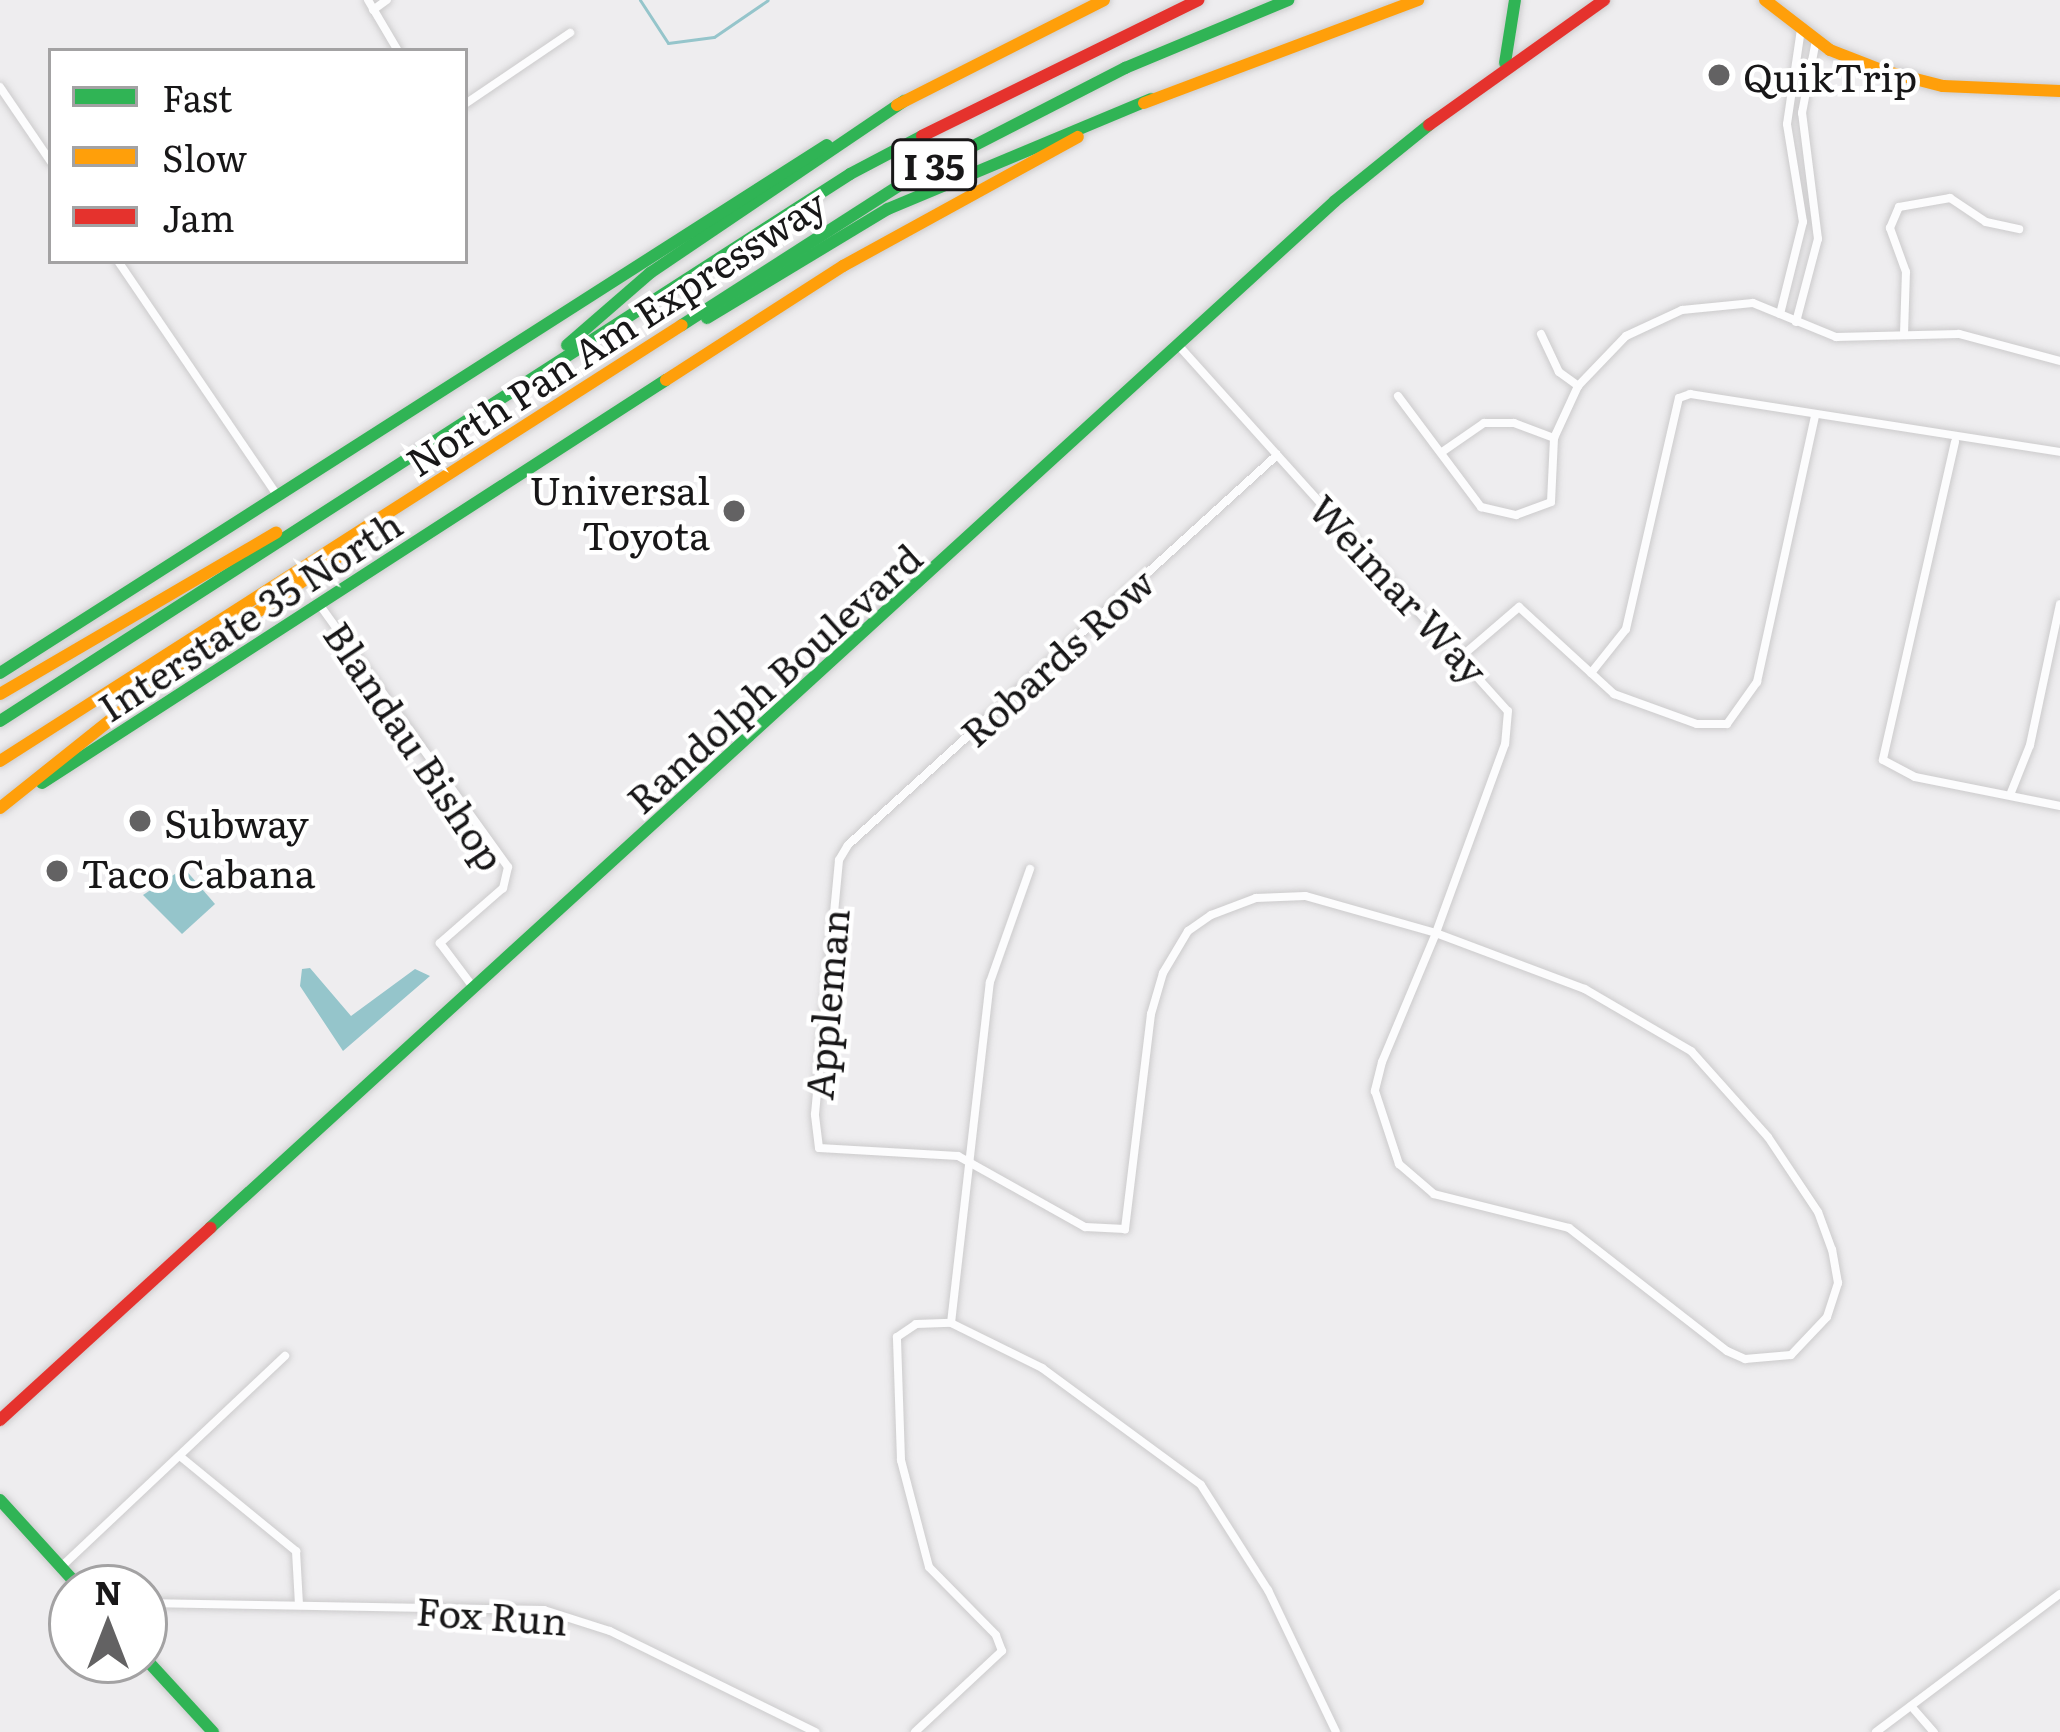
<!DOCTYPE html>
<html>
<head>
<meta charset="utf-8">
<style>
  body { margin:0 }
  #map { position:relative; width:2060px; height:1732px; overflow:hidden; background:#eeedef; font-family:Literata,serif }
  div>[style] { position:absolute }
  [style*='--x'] { left:calc(var(--x)*1px); top:calc(var(--y)*1px); width:calc(var(--w)*1px); rotate:calc(var(--a)*1deg) }
  .water>* { inset:0; background:#95c5cb }
  .stream>* { height:3px; margin:-1.5px; padding:0 1.5px; transform-origin:1.5px; border-radius:1.5px; background:#95c5cb }
  .roads { filter:drop-shadow(0 0 3px #cccbcc) drop-shadow(0 0 3px #cccbcc) }
  .street>* { height:8px; margin:-4px; padding:0 4px; transform-origin:4px; border-radius:4px; background:#fcfcfd }
  .fast>* { height:12px; margin:-6px; padding:0 6px; transform-origin:6px; border-radius:6px; background:#30b455 }
  .slow>* { height:12px; margin:-6px; padding:0 6px; transform-origin:6px; border-radius:6px; background:#ff9f0a }
  .jam>* { height:12px; margin:-6px; padding:0 6px; transform-origin:6px; border-radius:6px; background:#e5322d }
  .dots>* { width:33px; height:33px; translate:-50% -50%; box-sizing:border-box; border:6px solid #fff; border-radius:50% }
  span { translate:-50% -50%; white-space:nowrap; text-align:center; line-height:1.15; -webkit-text-stroke:9px #fff; paint-order:stroke }
  .shield-label span { padding:3px 9px; background:#fff; border:3px solid; border-radius:9px; -webkit-text-stroke-width:0 }
  .shield-label { font-size:36px; color:#181718; font-weight:700 }
  .poi-label { font-size:39px; color:#181718 }
  .left { translate:0 -50%; text-align:left }
  .right { translate:-100% -50%; text-align:right }
  .street-label { font-size:39px; color:#181718 }
  .legend { position:absolute; left:48px; top:48px; width:420px; height:216px; box-sizing:border-box; background:#fff; border:3px solid #a3a2a3; margin:0; padding:15px 21px; list-style:none; font-size:36px; color:#181718 }
  .legend li { display:flex; align-items:center; gap:24px; height:60px }
  .legend b { width:60px; border:3px solid #a3a2a3 }
  .north { position:absolute; left:48px; top:1564px; width:120px; height:120px; box-sizing:border-box; background:#fff; border:3px solid #a3a2a3; border-radius:50%; rotate:0deg; font-size:33px; font-weight:700; line-height:48px; text-align:center; color:#181718 }
  .north::after { content:''; display:block; margin:auto; width:42px; height:54px; background:#636263; clip-path:polygon(50% 0,100% 100%,50% 72%,0 100%) }
</style>
</head>
<body>
<div id="map">
  <div class="water">
    <i style="clip-path:polygon(184px 868px,215px 904px,182px 934px,143px 895px)"></i>
    <i style="clip-path:polygon(310px 968px,351px 1016px,415px 969px,430px 976px,343px 1051px,300px 986px,302px 969px)"></i>
  </div>
  <div class="stream">
    <i style="--x:640;--y:0;--w:51;--a:56.9"></i>
    <i style="--x:668;--y:43;--w:46;--a:-7.4"></i>
    <i style="--x:714;--y:37;--w:65;--a:-34.4"></i>
  </div>
  <div class="roads">
    <div class="street">
      <i style="--x:368;--y:0;--w:59;--a:59.5"></i>
      <i style="--x:373;--y:10;--w:17;--a:-36"></i>
      <i style="--x:0;--y:87;--w:91;--a:55.8"></i>
      <i style="--x:465;--y:104;--w:127;--a:-34.1"></i>
      <i style="--x:118;--y:261;--w:284;--a:55.8"></i>
      <i style="--x:1780;--y:314;--w:95;--a:-76"></i>
      <i style="--x:1803;--y:222;--w:99;--a:-99.3"></i>
      <i style="--x:1787;--y:124;--w:96;--a:-81.6"></i>
      <i style="--x:1796;--y:322;--w:86;--a:-75.2"></i>
      <i style="--x:1818;--y:239;--w:127;--a:-97.2"></i>
      <i style="--x:1802;--y:113;--w:74;--a:-79.1"></i>
      <i style="--x:1541;--y:334;--w:42;--a:64.7"></i>
      <i style="--x:1559;--y:372;--w:24;--a:36"></i>
      <i style="--x:1904;--y:334;--w:62;--a:-88.2"></i>
      <i style="--x:1906;--y:272;--w:47;--a:-110"></i>
      <i style="--x:1890;--y:228;--w:23;--a:-67"></i>
      <i style="--x:1899;--y:207;--w:52;--a:-10"></i>
      <i style="--x:1950;--y:198;--w:43;--a:33.7"></i>
      <i style="--x:1986;--y:222;--w:34;--a:12"></i>
      <i style="--x:1179;--y:346;--w:491;--a:48"></i>
      <i style="--x:1508;--y:711;--w:33;--a:95"></i>
      <i style="--x:1505;--y:744;--w:201;--a:110.1"></i>
      <i style="--x:1436;--y:933;--w:140;--a:112.7"></i>
      <i style="--x:1382;--y:1062;--w:30;--a:104"></i>
      <i style="--x:1375;--y:1091;--w:77;--a:71.8"></i>
      <i style="--x:1399;--y:1164;--w:46;--a:40.6"></i>
      <i style="--x:1434;--y:1194;--w:139;--a:14.1"></i>
      <i style="--x:1569;--y:1228;--w:200;--a:37.9"></i>
      <i style="--x:1727;--y:1351;--w:20;--a:24"></i>
      <i style="--x:1745;--y:1359;--w:46;--a:-5"></i>
      <i style="--x:1791;--y:1355;--w:52;--a:-46.5"></i>
      <i style="--x:1827;--y:1317;--w:36;--a:-72"></i>
      <i style="--x:1838;--y:1283;--w:34;--a:-100"></i>
      <i style="--x:1832;--y:1250;--w:40;--a:-110.2"></i>
      <i style="--x:1818;--y:1212;--w:90;--a:-123.7"></i>
      <i style="--x:1768;--y:1137;--w:115;--a:-131.8"></i>
      <i style="--x:1691;--y:1051;--w:123;--a:-149.7"></i>
      <i style="--x:1585;--y:989;--w:159;--a:-159.4"></i>
      <i style="--x:1436;--y:933;--w:136;--a:-164.2"></i>
      <i style="--x:1305;--y:896;--w:49;--a:177.7"></i>
      <i style="--x:1256;--y:898;--w:48;--a:159.3"></i>
      <i style="--x:1211;--y:915;--w:28;--a:145"></i>
      <i style="--x:1188;--y:931;--w:49;--a:120.8"></i>
      <i style="--x:1163;--y:973;--w:43;--a:106.3"></i>
      <i style="--x:1151;--y:1014;--w:217;--a:96.9"></i>
      <i style="--x:1125;--y:1229;--w:40;--a:-177.1"></i>
      <i style="--x:1085;--y:1227;--w:145;--a:-150.8"></i>
      <i style="--x:958;--y:1156;--w:139;--a:-176.7"></i>
      <i style="--x:819;--y:1148;--w:34;--a:-97"></i>
      <i style="--x:815;--y:1114;--w:255;--a:-84.6"></i>
      <i style="--x:839;--y:860;--w:17;--a:-59"></i>
      <i style="--x:848;--y:845;--w:580;--a:-42.27"></i>
      <i style="--x:1398;--y:396;--w:139;--a:53.2"></i>
      <i style="--x:1481;--y:507;--w:36;--a:13"></i>
      <i style="--x:1516;--y:515;--w:37;--a:-20"></i>
      <i style="--x:1551;--y:502;--w:64;--a:-87.3"></i>
      <i style="--x:1554;--y:438;--w:57;--a:-65.2"></i>
      <i style="--x:1578;--y:386;--w:69;--a:-46.2"></i>
      <i style="--x:1626;--y:336;--w:62;--a:-24.9"></i>
      <i style="--x:1682;--y:310;--w:71;--a:-5.6"></i>
      <i style="--x:1753;--y:303;--w:90;--a:22.3"></i>
      <i style="--x:1836;--y:337;--w:123;--a:-1.4"></i>
      <i style="--x:1959;--y:334;--w:105;--a:15"></i>
      <i style="--x:1955;--y:442;--w:326;--a:102.8"></i>
      <i style="--x:1883;--y:760;--w:36;--a:28"></i>
      <i style="--x:1915;--y:777;--w:148;--a:11.3"></i>
      <i style="--x:1442;--y:452;--w:51;--a:-34.6"></i>
      <i style="--x:1484;--y:423;--w:30;--a:0"></i>
      <i style="--x:1514;--y:423;--w:43;--a:20.6"></i>
      <i style="--x:319;--y:604;--w:324;--a:54.3"></i>
      <i style="--x:508;--y:867;--w:22;--a:103"></i>
      <i style="--x:503;--y:888;--w:84;--a:138.9"></i>
      <i style="--x:440;--y:943;--w:55;--a:53.1"></i>
      <i style="--x:1463;--y:655;--w:74;--a:-40.6"></i>
      <i style="--x:1519;--y:607;--w:129;--a:42.5"></i>
      <i style="--x:1614;--y:694;--w:88;--a:19.9"></i>
      <i style="--x:1697;--y:724;--w:30;--a:0"></i>
      <i style="--x:1727;--y:724;--w:52;--a:-54.5"></i>
      <i style="--x:1757;--y:682;--w:272;--a:-77.7"></i>
      <i style="--x:1591;--y:673;--w:56;--a:-51.5"></i>
      <i style="--x:1626;--y:629;--w:237;--a:-77.1"></i>
      <i style="--x:1679;--y:398;--w:12;--a:-20"></i>
      <i style="--x:1690;--y:394;--w:375;--a:8.9"></i>
      <i style="--x:2010;--y:795;--w:54;--a:-68.2"></i>
      <i style="--x:2030;--y:745;--w:144;--a:-78"></i>
      <i style="--x:951;--y:1323;--w:343;--a:-83.5"></i>
      <i style="--x:990;--y:982;--w:120;--a:-70.5"></i>
      <i style="--x:181;--y:1457;--w:149;--a:39.3"></i>
      <i style="--x:296;--y:1551;--w:54;--a:86.8"></i>
      <i style="--x:61;--y:1567;--w:308;--a:-43.3"></i>
      <i style="--x:144;--y:1603;--w:400;--a:1"></i>
      <i style="--x:544;--y:1610;--w:69;--a:17.7"></i>
      <i style="--x:610;--y:1631;--w:229;--a:26.2"></i>
      <i style="--x:1911;--y:1706;--w:35;--a:49"></i>
      <i style="--x:915;--y:1732;--w:119;--a:-43"></i>
      <i style="--x:1002;--y:1651;--w:17;--a:-111"></i>
      <i style="--x:996;--y:1635;--w:95;--a:-134.6"></i>
      <i style="--x:929;--y:1567;--w:111;--a:-104.7"></i>
      <i style="--x:901;--y:1460;--w:123;--a:-91.9"></i>
      <i style="--x:897;--y:1337;--w:23;--a:-34"></i>
      <i style="--x:916;--y:1324;--w:35;--a:-2"></i>
      <i style="--x:951;--y:1323;--w:102;--a:26.3"></i>
      <i style="--x:1042;--y:1368;--w:197;--a:36.3"></i>
      <i style="--x:1201;--y:1485;--w:125;--a:57.5"></i>
      <i style="--x:1268;--y:1590;--w:157;--a:64.4"></i>
      <i style="--x:1876;--y:1732;--w:230;--a:-36.9"></i>
    </div>
    <div class="fast">
      <i style="--x:1505;--y:63;--w:64;--a:-81"></i>
      <i style="--x:707;--y:318;--w:211;--a:-31.1"></i>
      <i style="--x:888;--y:209;--w:285;--a:-22.7"></i>
      <i style="--x:682;--y:325;--w:272;--a:-32.7"></i>
      <i style="--x:911;--y:178;--w:241;--a:-27.2"></i>
      <i style="--x:1125;--y:68;--w:177;--a:-22.6"></i>
      <i style="--x:567;--y:345;--w:110;--a:-40.9"></i>
      <i style="--x:650;--y:273;--w:307;--a:-34.1"></i>
      <i style="--x:0;--y:673;--w:981;--a:-32.56"></i>
      <i style="--x:0;--y:721;--w:1011;--a:-32.76"></i>
      <i style="--x:850;--y:174;--w:81;--a:-27.8"></i>
      <i style="--x:42;--y:783;--w:743;--a:-32.86"></i>
      <i style="--x:210;--y:1228;--w:1523;--a:-42.39"></i>
      <i style="--x:1335;--y:201;--w:121;--a:-39"></i>
      <i style="--x:0;--y:1500;--w:119;--a:47.7"></i>
      <i style="--x:144;--y:1657;--w:102;--a:47.4"></i>
    </div>
    <div class="slow">
      <i style="--x:1765;--y:0;--w:82;--a:37.6"></i>
      <i style="--x:1830;--y:50;--w:58;--a:21.3"></i>
      <i style="--x:1884;--y:71;--w:61;--a:14.3"></i>
      <i style="--x:1943;--y:86;--w:117;--a:2.4"></i>
      <i style="--x:1144;--y:103;--w:293;--a:-20.6"></i>
      <i style="--x:897;--y:105;--w:232;--a:-26.9"></i>
      <i style="--x:666;--y:380;--w:211;--a:-32.8"></i>
      <i style="--x:843;--y:266;--w:268;--a:-28.8"></i>
      <i style="--x:0;--y:694;--w:320;--a:-30.3"></i>
      <i style="--x:0;--y:761;--w:809;--a:-32.59"></i>
      <i style="--x:0;--y:808;--w:223;--a:-38.6"></i>
      <i style="--x:174;--y:669;--w:236;--a:-34.3"></i>
    </div>
    <div class="jam">
      <i style="--x:1429;--y:125;--w:215;--a:-35.5"></i>
      <i style="--x:922;--y:136;--w:308;--a:-26.2"></i>
      <i style="--x:0;--y:1420;--w:285;--a:-42.4"></i>
    </div>
  </div>
  <div class="dots">
    <i style="left:1719px;top:75px;background:#636263"></i>
    <i style="left:734px;top:511px;background:#636263"></i>
    <i style="left:140px;top:821px;background:#636263"></i>
    <i style="left:57px;top:871px;background:#636263"></i>
  </div>
  <div class="shield-label">
    <span style="left:934px;top:165px">I 35</span>
  </div>
  <div class="poi-label">
    <span class="left" style="left:1743px;top:75px">QuikTrip</span>
    <span class="right" style="left:710px;top:511px">Universal<br>Toyota</span>
    <span class="left" style="left:164px;top:821px">Subway</span>
    <span class="left" style="left:81px;top:871px">Taco Cabana</span>
  </div>
  <div class="street-label">
    <span style="left:615px;top:331px;rotate:-33deg">North Pan Am Expressway</span>
    <span style="left:1400px;top:588px;rotate:47deg">Weimar Way</span>
    <span style="left:249px;top:614px;rotate:-33deg">Interstate 35 North</span>
    <span style="left:1056px;top:656px;rotate:-42deg">Robards Row</span>
    <span style="left:773px;top:677px;rotate:-42deg">Randolph Boulevard</span>
    <span style="left:416px;top:745px;rotate:56deg">Blandau Bishop</span>
    <span style="left:825px;top:1004px;rotate:-85deg">Appleman</span>
    <span style="left:492px;top:1614px;rotate:4deg">Fox Run</span>
  </div>
  <ul class="legend">
  <li><b style="height:15px;background:#30b455"></b>Fast</li>
  <li><b style="height:15px;background:#ff9f0a"></b>Slow</li>
  <li><b style="height:15px;background:#e5322d"></b>Jam</li>
  </ul>
  <div class="north">N</div>
</div>
</body>
</html>
